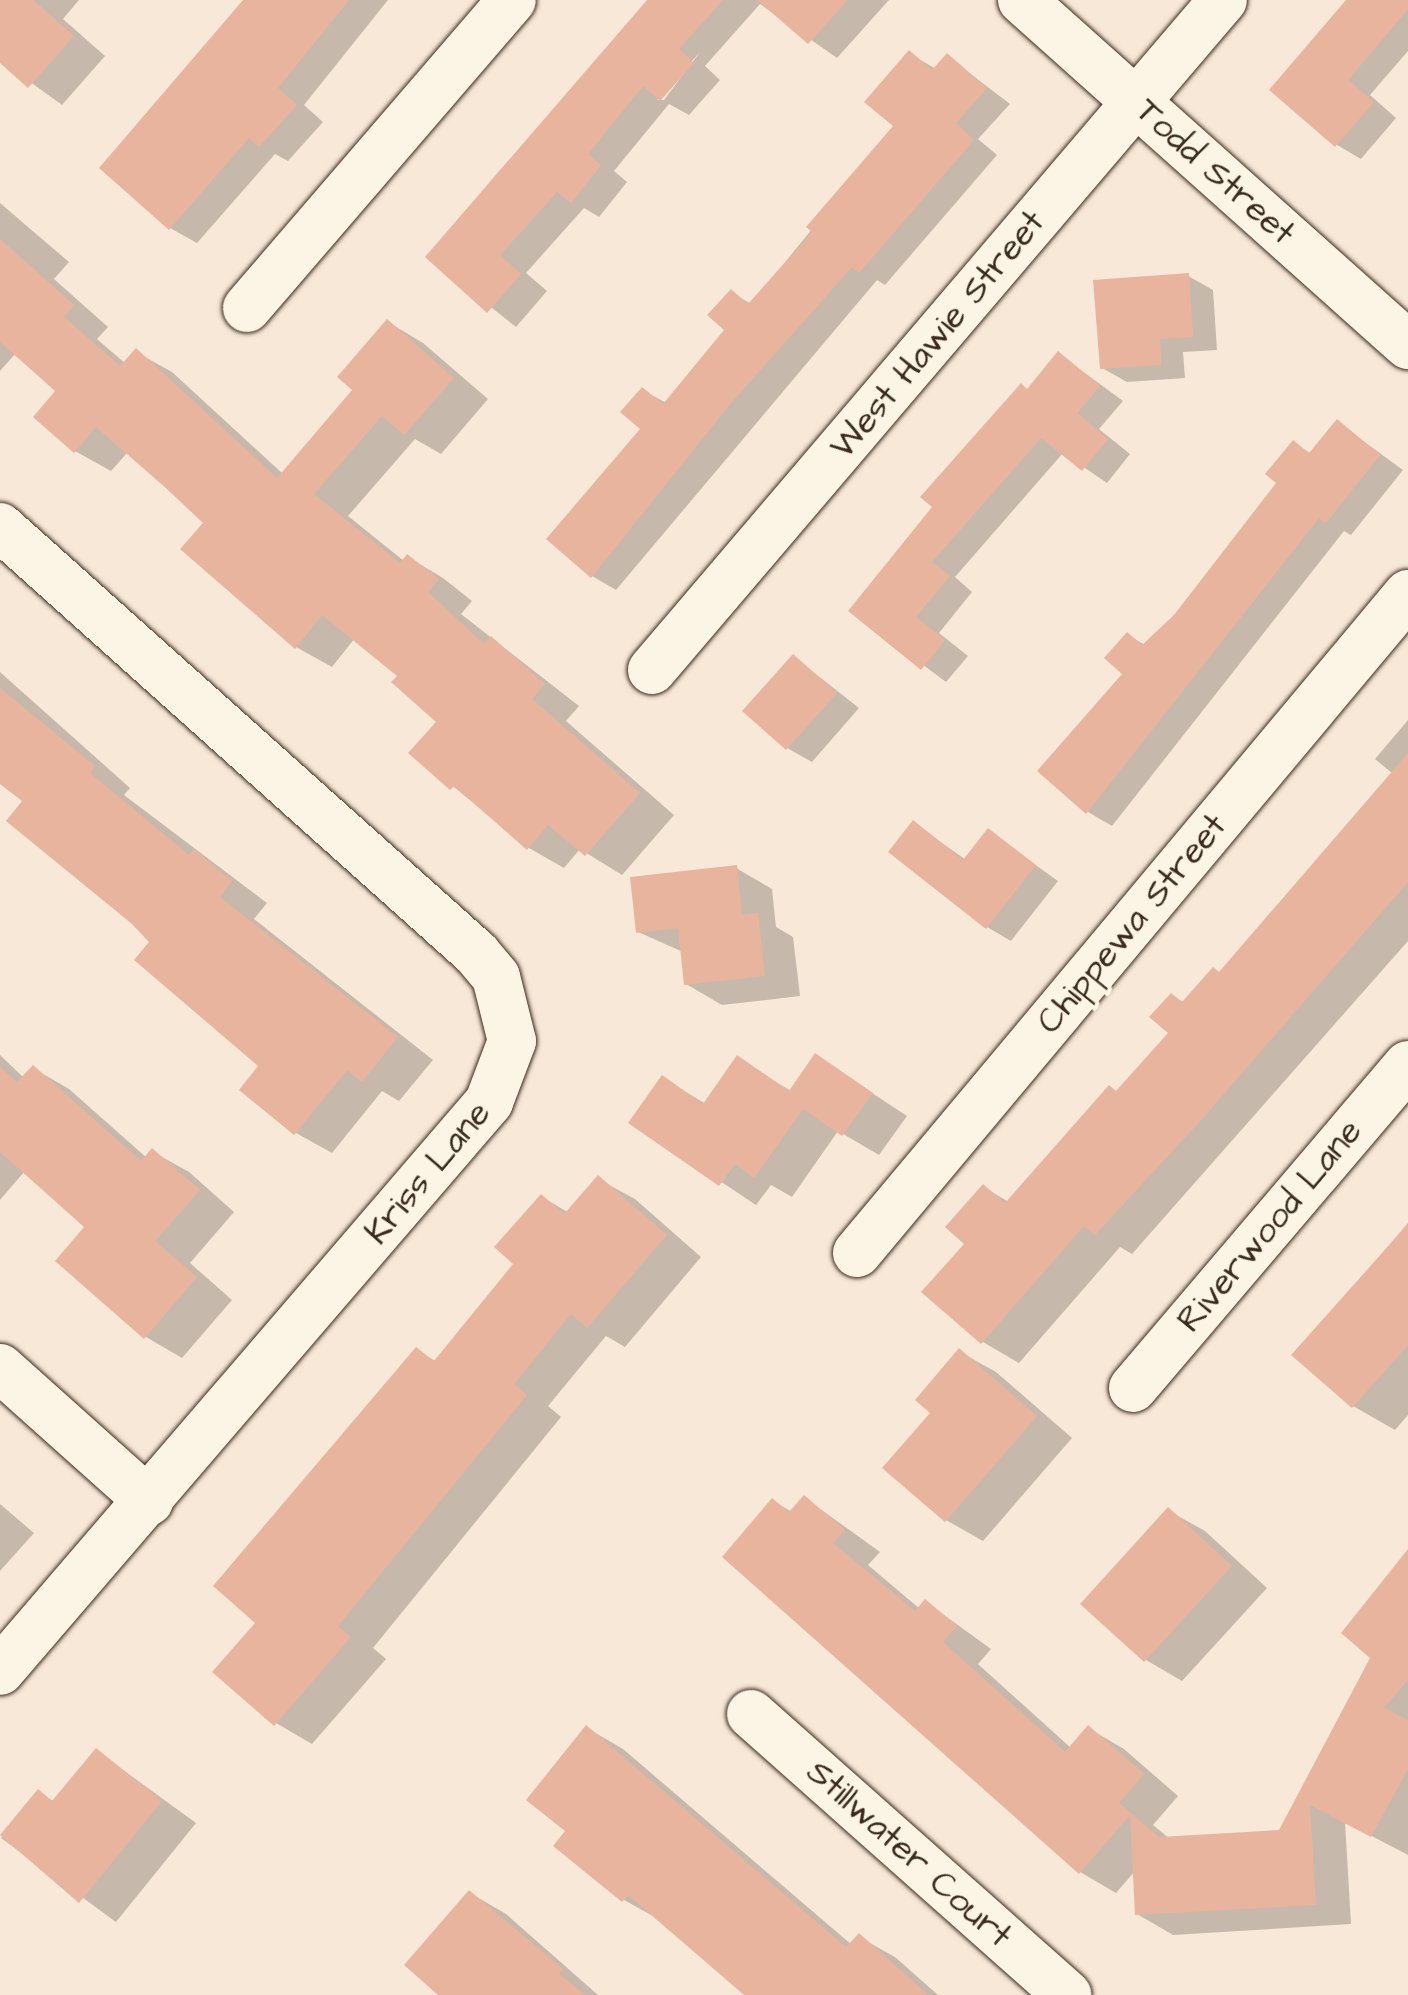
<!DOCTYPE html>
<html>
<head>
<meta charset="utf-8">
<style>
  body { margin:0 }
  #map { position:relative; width:1408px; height:1995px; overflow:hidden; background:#f8e8d7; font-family:"Architects Daughter",sans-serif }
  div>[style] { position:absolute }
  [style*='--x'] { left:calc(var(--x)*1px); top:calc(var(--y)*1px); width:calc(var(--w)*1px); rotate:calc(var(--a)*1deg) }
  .shadow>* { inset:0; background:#0003 }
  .building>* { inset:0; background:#e9b49d }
  .roads { filter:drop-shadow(0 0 2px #3b2a1e) drop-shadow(0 0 2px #3b2a1e) }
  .minor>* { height:48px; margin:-24px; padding:0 24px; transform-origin:24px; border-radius:24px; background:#fcf5e5 }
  span { translate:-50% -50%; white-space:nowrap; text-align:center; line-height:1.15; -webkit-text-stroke:9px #fcf5e5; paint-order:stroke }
  .street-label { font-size:35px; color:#3b2a1e }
</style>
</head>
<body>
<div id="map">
  <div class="shadow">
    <i style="clip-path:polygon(0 0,79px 0,63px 19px,105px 56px,62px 105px,0 60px)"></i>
    <i style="clip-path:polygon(263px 0,388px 0,304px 105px,323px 122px,288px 161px,275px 154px,197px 243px,170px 228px)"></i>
    <i style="clip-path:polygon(evenodd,648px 0,889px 0,837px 58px,760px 4px,705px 66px,720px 80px,689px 115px,669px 104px,614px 171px,627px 182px,599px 217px,584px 208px,526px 273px,547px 291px,516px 327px,428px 257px,648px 0,700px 52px,664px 100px,657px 100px,700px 52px)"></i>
    <i style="clip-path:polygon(1351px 0,1408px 0,1408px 51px,1370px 95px,1396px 118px,1361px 159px,1337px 145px)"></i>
    <i style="clip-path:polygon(910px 54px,936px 69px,947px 56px,1010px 104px,978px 139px,997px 155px,885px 285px,877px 280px,616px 590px,592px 576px,644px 429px,643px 390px,666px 403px,727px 330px,731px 292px,751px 304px,896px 126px)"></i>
    <i style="clip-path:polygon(0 203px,69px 262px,54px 279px,108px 327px,97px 339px,126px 364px,136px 352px,172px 372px,283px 474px,356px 390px,388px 322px,423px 343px,488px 399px,441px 454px,415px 439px,348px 516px,404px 561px,408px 557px,443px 578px,472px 601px,461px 614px,579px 706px,566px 721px,674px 815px,622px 875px,580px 849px,564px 868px,529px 848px,412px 753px,439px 722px,401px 676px,355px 638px,332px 667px,296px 647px,207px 522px,128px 452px,111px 471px,75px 451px,59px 390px,16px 353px,0 371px)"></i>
    <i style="clip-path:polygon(1188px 276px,1213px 290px,1217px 350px,1183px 352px,1185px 378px,1127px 382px,1102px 368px)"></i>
    <i style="clip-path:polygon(1059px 354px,1123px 401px,1099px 429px,1130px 454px,1107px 483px,1063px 453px,955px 577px,972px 592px,939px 633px,968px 656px,946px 682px,851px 611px)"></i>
    <i style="clip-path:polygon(1337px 422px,1403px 470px,1351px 535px,1344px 531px,1112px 826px,1088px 812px,1040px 771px,1126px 673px,1128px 635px,1145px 645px,1176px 617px,1279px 482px,1293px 443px,1312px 454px)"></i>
    <i style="clip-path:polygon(794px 657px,859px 708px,812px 762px,787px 748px)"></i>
    <i style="clip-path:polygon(0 672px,130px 788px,124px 795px,267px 903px,254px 919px,433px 1060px,399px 1101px,382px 1091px,332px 1153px,296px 1133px,262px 1066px,26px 801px,0 782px)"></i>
    <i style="clip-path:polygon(1408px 720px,1408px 941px,1132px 1254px,1120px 1247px,1019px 1363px,983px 1342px,925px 1292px,967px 1243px,983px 1187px,1009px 1202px,1117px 1093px,1171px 1033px,1172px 996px,1185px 1003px,1220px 974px,1393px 774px,1375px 759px)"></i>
    <i style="clip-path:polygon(914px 823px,966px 860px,988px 831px,1058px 881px,1011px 941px,987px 927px)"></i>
    <i style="clip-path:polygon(736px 868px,772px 889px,776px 927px,793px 937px,800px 996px,722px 1005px,686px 984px,683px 952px,638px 932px)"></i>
    <i style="clip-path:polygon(0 1055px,24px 1078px,33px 1068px,69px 1089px,147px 1158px,153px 1152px,189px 1172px,234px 1212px,190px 1263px,232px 1300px,182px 1358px,146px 1337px,58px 1261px,88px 1227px,25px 1171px,0 1200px)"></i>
    <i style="clip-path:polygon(816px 1056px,907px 1116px,879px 1155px,838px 1131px,792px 1197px,771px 1185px,756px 1205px,631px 1122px,662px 1078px,706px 1104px,738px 1059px,791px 1091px)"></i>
    <i style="clip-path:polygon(598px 1179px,635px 1199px,701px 1257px,625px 1347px,606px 1336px,548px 1406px,561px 1417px,373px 1648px,386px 1659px,312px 1744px,276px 1723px,259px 1623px,416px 1350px,437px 1362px,517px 1264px,542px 1197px,569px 1213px)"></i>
    <i style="clip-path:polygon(1408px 1223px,1408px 1415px,1395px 1430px,1353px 1406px,1295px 1355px)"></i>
    <i style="clip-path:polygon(960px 1352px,996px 1372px,1072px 1438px,983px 1541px,946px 1520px,886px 1468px,934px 1413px)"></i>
    <i style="clip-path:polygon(805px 1498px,880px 1552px,868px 1565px,920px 1609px,926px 1602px,991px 1649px,978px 1664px,1071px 1748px,1088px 1728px,1124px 1749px,1178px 1796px,1153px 1825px,1170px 1839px,1280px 1832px,1373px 1657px,1408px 1554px,1408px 1855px,1345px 1822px,1351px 1924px,1173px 1935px,1137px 1914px,1135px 1871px,1116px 1893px,1080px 1872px,773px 1501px,792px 1512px)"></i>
    <i style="clip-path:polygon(0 1504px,34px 1533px,0 1571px)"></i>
    <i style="clip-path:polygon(1169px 1511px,1205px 1531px,1267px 1588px,1182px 1681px,1146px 1660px)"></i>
    <i style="clip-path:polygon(587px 1728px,623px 1749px,852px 1945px,859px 1937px,895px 1957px,938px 1995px,748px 1995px,660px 1920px,624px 1900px,568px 1831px)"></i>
    <i style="clip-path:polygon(97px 1751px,196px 1823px,116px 1922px,1px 1838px,38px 1792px,55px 1802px)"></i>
    <i style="clip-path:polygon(470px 1893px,506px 1914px,598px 1995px,440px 1995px)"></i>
  </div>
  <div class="building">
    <i style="clip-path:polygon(0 0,33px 0,74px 36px,28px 88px,0 63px)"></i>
    <i style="clip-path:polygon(243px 0,349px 0,278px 88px,297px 105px,259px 147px,249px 138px,169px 230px,99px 168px)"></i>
    <i style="clip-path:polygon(647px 0,723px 0,679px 49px,694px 63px,660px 101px,643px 86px,588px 154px,601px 165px,571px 203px,557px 192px,500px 255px,521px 274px,487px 313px,425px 257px)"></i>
    <i style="clip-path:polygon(757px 0,848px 0,808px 44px)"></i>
    <i style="clip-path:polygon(1346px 0,1408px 0,1408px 9px,1348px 80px,1374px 102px,1335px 147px,1269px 90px)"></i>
    <i style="clip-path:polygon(909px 50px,932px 70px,947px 53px,987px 88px,956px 123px,974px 140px,859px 273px,852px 267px,731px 403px,591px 578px,546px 539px,640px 429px,620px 412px,642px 387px,663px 404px,724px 330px,707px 315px,731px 289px,748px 304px,812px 232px,806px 227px,893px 126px,864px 102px)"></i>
    <i style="clip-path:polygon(0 239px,74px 305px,64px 317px,120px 366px,136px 348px,277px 478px,352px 390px,337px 377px,387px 319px,454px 378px,404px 435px,382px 416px,314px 494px,400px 563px,407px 554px,439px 579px,428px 592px,484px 644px,491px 636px,545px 684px,532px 699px,640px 793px,585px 856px,548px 825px,527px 850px,454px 786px,450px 790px,408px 753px,436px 722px,391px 682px,397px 676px,322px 615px,295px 649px,180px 549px,203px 523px,167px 489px,96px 427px,74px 453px,33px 417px,55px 391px,0 342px)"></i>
    <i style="clip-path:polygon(1189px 273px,1193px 337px,1160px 339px,1161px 365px,1100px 369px,1093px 280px)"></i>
    <i style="clip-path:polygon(1058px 351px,1100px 386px,1077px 413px,1108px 439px,1082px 471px,1041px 438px,932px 562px,950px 576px,916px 617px,945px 640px,921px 670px,848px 611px,932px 507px,920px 497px,1021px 383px,1027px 389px)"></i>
    <i style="clip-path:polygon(1337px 419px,1380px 455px,1326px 523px,1319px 518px,1086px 814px,1037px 771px,1122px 674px,1104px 658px,1127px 632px,1142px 645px,1174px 615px,1276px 483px,1265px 474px,1293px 440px,1309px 453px)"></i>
    <i style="clip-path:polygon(793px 654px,837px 693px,786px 750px,742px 711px)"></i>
    <i style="clip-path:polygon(0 688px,95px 766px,90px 773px,189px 855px,194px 849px,232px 881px,220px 897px,398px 1037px,362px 1082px,347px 1070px,294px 1135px,239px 1090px,258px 1066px,134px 960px,149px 942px,132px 924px,6px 821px,22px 801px,0 784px)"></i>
    <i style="clip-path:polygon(1408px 753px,1408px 882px,1202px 1119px,1095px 1235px,1084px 1226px,981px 1344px,921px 1292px,964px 1244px,945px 1227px,983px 1184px,1005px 1203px,1109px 1085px,1116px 1091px,1168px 1033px,1149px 1017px,1171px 993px,1182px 1002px,1213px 967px,1219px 972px)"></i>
    <i style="clip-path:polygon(913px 820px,963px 860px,988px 828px,1036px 865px,986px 929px,888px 852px)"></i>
    <i style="clip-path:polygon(737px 865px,742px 915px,758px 913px,765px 976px,684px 985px,678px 928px,636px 933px,630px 877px)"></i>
    <i style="clip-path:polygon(815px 1053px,873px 1093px,842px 1136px,803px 1109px,754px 1178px,735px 1164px,719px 1186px,628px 1123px,662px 1075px,703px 1104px,737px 1055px,789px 1091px)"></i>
    <i style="clip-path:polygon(33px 1065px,141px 1161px,152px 1148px,200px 1190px,155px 1241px,197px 1277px,144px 1339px,55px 1261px,84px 1227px,0 1152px,0 1067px,17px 1082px)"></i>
    <i style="clip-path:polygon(598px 1175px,667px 1235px,587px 1328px,571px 1314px,514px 1384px,527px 1395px,338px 1626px,351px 1637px,274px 1726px,212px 1672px,255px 1623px,213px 1586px,416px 1347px,434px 1361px,513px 1264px,494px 1247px,541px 1194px,564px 1214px)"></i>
    <i style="clip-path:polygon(1408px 1224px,1408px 1345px,1352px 1408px,1291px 1355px)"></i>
    <i style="clip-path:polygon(959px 1348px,1037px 1416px,945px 1522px,882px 1468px,930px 1413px,915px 1400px)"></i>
    <i style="clip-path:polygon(804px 1495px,845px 1530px,833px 1543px,915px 1611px,925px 1599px,957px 1626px,943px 1642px,1065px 1752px,1088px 1725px,1144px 1774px,1119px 1803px,1159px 1837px,1279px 1830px,1370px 1658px,1341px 1633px,1408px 1549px,1408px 1680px,1384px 1708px,1408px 1720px,1408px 1769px,1371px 1837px,1310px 1805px,1316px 1905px,1135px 1915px,1130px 1815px,1079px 1874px,722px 1557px,772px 1498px,789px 1512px)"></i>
    <i style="clip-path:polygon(1168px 1507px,1232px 1566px,1144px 1662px,1080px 1604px)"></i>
    <i style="clip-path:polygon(586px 1725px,846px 1947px,859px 1933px,928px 1995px,744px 1995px,628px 1895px,622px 1902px,553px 1846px,565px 1831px,526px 1800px)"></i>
    <i style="clip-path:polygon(96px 1748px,162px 1801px,79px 1903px,0 1835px,38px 1789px,52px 1801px)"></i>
    <i style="clip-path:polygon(469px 1890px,563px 1969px,559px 1974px,585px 1995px,438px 1995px,404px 1965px)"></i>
  </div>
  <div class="roads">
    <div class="minor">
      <i style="--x:1022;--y:0;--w:518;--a:41.79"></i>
      <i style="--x:247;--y:308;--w:406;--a:-49.3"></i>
      <i style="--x:0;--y:527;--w:639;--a:41.83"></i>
      <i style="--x:476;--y:953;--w:31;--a:50"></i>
      <i style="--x:496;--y:977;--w:66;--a:76"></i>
      <i style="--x:512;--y:1041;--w:65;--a:110.7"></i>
      <i style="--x:489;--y:1102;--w:750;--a:130.68"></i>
      <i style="--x:652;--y:670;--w:880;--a:-49.56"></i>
      <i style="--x:857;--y:1253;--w:859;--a:-50.1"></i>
      <i style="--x:0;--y:1368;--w:200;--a:41.8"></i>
      <i style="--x:1133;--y:1388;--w:424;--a:-49.6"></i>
      <i style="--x:751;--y:1714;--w:423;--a:41.6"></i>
    </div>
  </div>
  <div class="street-label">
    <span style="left:1215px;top:172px;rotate:42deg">Todd Street</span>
    <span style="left:938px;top:335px;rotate:-50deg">West Hawie Street</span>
    <span style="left:1132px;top:924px;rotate:-50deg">Chippewa Street</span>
    <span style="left:428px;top:1173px;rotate:-50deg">Kriss Lane</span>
    <span style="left:1270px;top:1226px;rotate:-50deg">Riverwood Lane</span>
    <span style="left:909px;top:1854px;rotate:42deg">Stillwater Court</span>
  </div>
</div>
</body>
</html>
